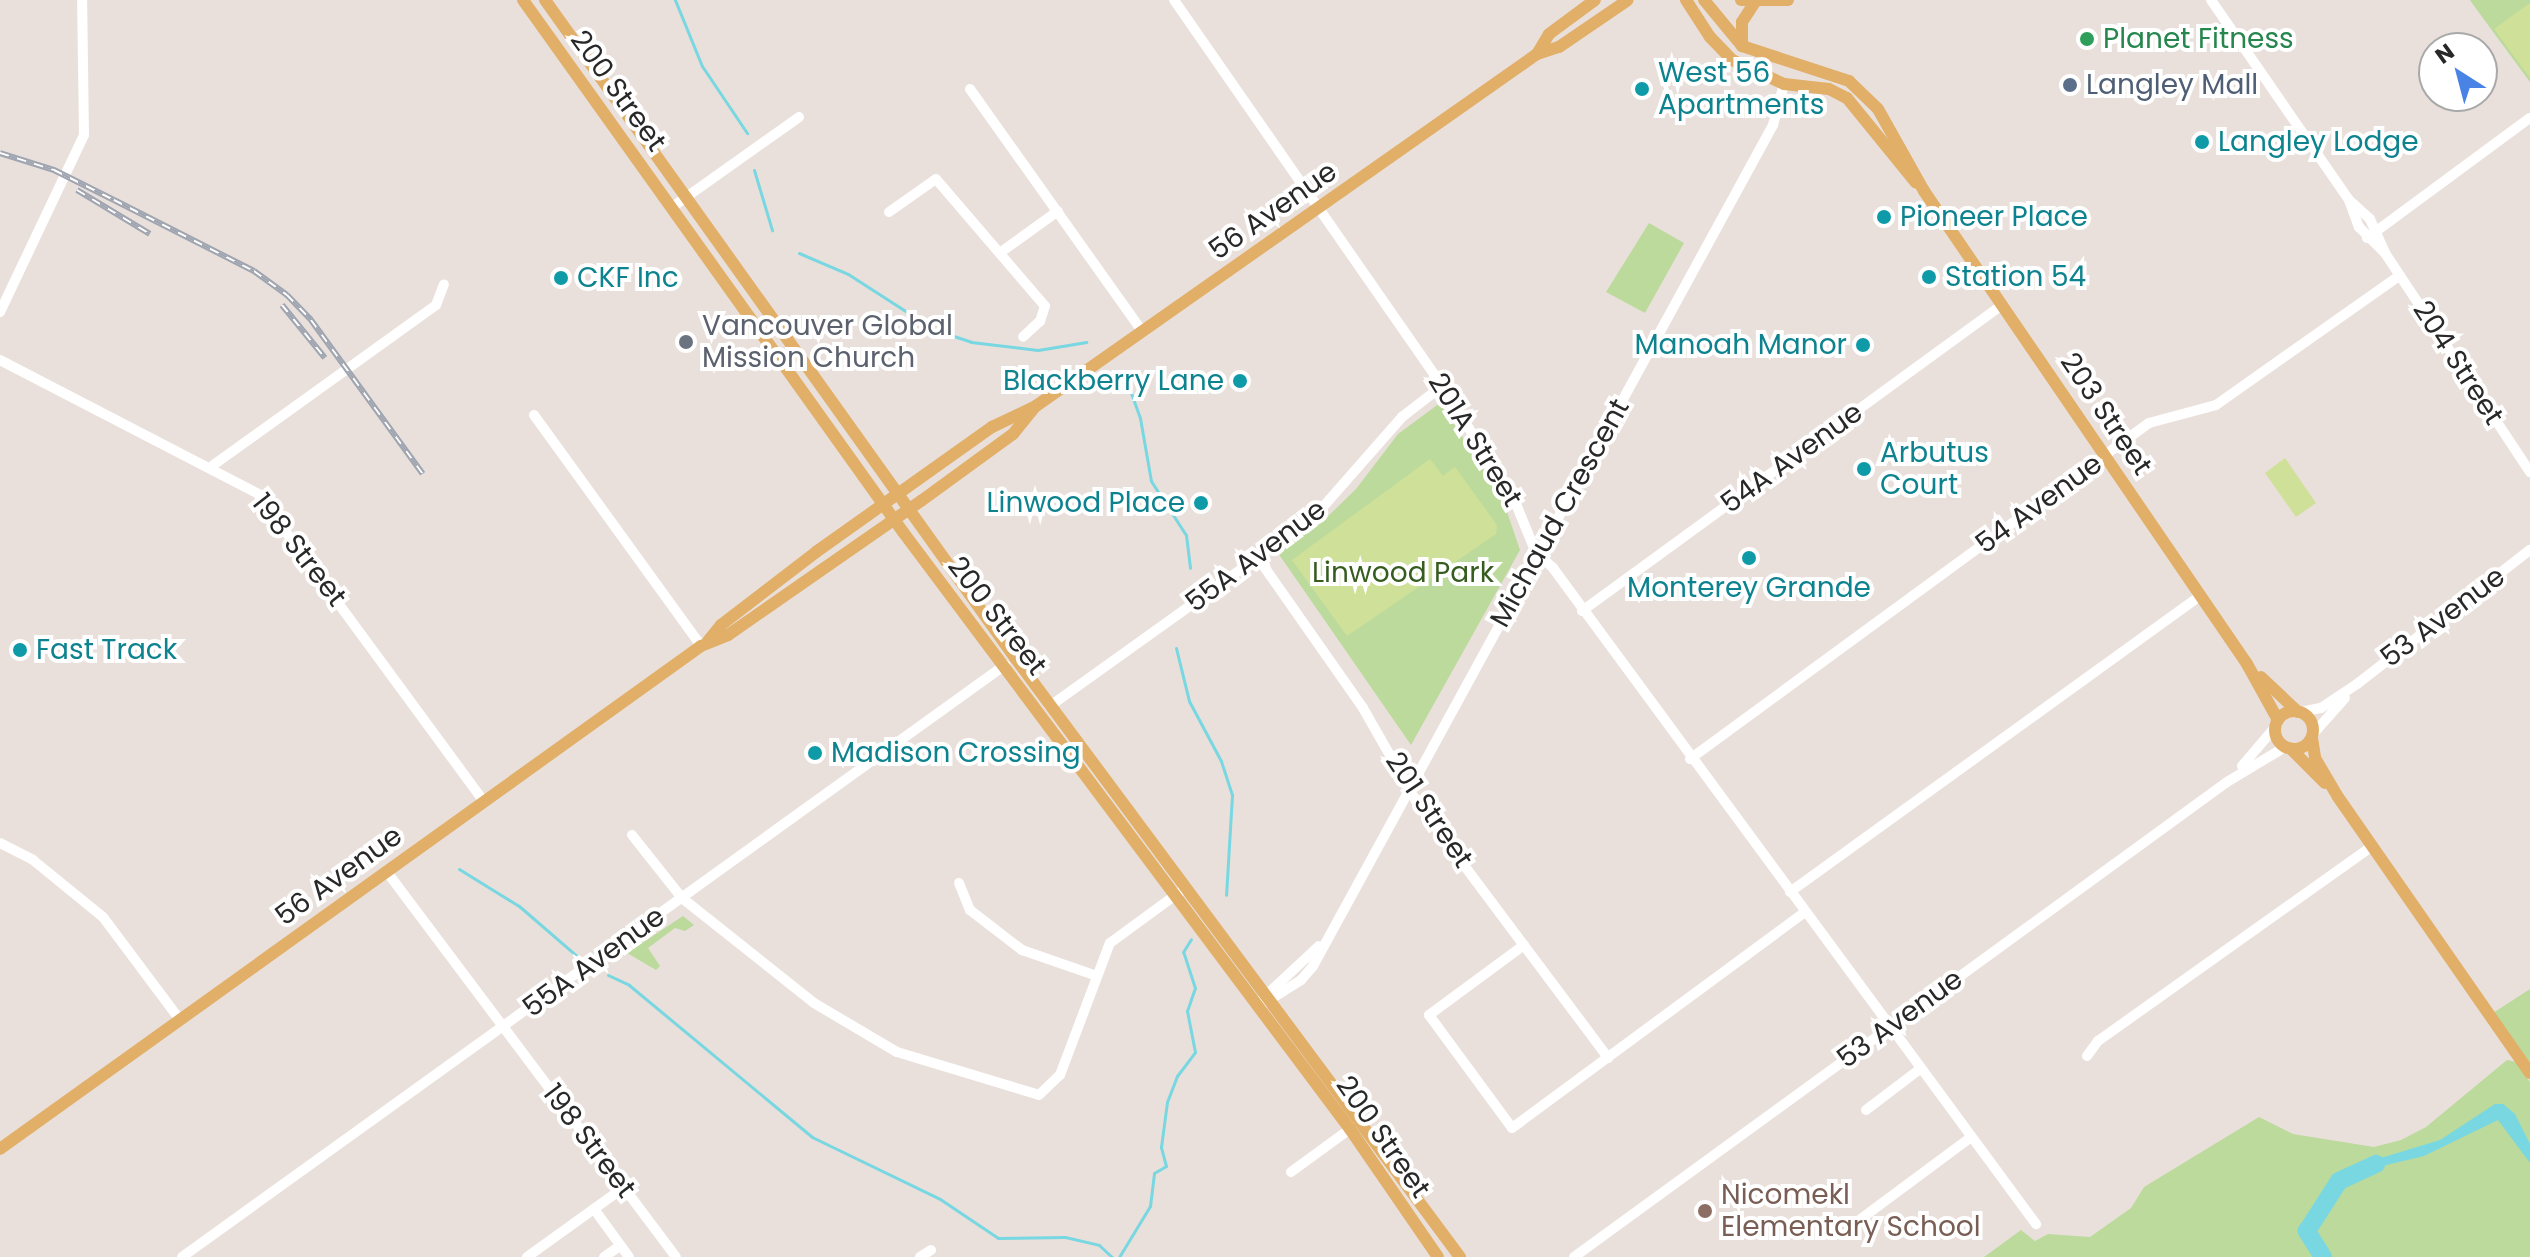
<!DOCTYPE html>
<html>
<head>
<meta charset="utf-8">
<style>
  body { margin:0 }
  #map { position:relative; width:2530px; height:1257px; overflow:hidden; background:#e9e0db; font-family:Poppins,sans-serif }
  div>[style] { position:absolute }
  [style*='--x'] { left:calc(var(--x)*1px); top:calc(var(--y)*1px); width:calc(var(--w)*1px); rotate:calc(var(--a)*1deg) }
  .green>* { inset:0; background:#bcda9c }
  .pitch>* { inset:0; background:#cfe099 }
  .water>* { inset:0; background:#78d7e1 }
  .stream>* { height:3px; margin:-1.5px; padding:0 1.5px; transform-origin:1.5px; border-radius:1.5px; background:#78d7e1 }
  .river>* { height:18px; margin:-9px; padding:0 9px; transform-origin:9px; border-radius:9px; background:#78d7e1 }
  .minor>* { height:10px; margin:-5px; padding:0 5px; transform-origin:5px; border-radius:5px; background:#fff }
  .major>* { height:12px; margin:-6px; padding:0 6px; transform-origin:6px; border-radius:6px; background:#e1af68 }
  .major>.ring { margin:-6px; padding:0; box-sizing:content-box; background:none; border:12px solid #e1af68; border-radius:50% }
  .rail>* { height:6px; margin-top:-3px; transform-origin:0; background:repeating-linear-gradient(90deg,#fff 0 9px,#9ea4b0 0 18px); box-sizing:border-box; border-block:2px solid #9ea4b0 }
  .dots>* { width:22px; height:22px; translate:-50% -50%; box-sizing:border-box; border:4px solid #fff; border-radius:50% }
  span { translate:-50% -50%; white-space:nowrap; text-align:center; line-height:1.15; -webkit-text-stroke:8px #fff; paint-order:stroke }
  .leisure-label { font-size:28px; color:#27864d }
  .left { translate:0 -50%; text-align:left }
  .culture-label { font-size:28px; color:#0d838f }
  .right { translate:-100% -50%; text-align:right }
  .service-label { font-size:28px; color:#4e5e75 }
  .street-label { font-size:28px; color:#282828 }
  .worship-label { font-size:28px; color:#5b616d }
  .park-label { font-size:28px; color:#375c20 }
  .education-label { font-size:28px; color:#785e54 }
  .north { position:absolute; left:2418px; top:32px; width:80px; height:80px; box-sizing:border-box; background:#fff; border:2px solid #a9a9a9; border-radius:50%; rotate:324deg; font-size:22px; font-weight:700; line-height:32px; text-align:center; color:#282828 }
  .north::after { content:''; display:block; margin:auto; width:28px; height:36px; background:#4a83e6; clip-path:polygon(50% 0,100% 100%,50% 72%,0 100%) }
</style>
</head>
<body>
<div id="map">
  <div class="green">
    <i style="clip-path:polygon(2470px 0,2530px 0,2530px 82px,2477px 10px)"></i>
    <i style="clip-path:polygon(1649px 223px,1684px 243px,1645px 313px,1606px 292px)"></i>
    <i style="clip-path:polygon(1440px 403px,1502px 497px,1520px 550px,1411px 745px,1278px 553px,1320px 524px,1356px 489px,1398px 434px)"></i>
    <i style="clip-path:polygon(683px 916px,694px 925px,685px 931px,675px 928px,648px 948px,660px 966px,656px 970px,627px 953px)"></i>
    <i style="clip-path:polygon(2530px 989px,2530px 1064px,2493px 1013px)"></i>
    <i style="clip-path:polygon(2507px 1060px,2516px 1062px,2530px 1082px,2530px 1257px,1984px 1257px,2021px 1230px,2035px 1241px,2048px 1234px,2090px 1237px,2131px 1208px,2144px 1187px,2259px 1117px,2293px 1134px,2374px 1147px,2401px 1140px,2426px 1127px)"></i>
  </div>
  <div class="pitch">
    <i style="clip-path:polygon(2530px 3px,2530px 78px,2494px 29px)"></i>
    <i style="clip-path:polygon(2285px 458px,2316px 503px,2296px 517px,2265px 473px)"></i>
    <i style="clip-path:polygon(1430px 459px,1443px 476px,1455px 467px,1497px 525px,1496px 534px,1347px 636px,1292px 560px)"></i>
  </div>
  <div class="water">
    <i style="clip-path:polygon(2495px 1104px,2503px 1104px,2515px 1114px,2530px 1144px,2530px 1163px,2498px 1120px,2424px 1156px,2357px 1172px,2351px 1167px,2440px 1140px)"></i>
  </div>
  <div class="stream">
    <i style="--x:675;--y:0;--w:71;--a:67.8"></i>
    <i style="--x:702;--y:66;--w:81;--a:56.1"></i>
    <i style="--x:754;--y:170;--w:63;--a:73.3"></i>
    <i style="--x:799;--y:253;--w:53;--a:23.2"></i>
    <i style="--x:848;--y:274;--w:103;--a:32.8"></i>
    <i style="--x:935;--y:330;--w:38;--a:18"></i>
    <i style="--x:971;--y:342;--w:67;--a:6.8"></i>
    <i style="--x:1038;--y:350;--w:49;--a:-9.5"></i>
    <i style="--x:1126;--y:379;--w:41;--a:70.3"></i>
    <i style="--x:1140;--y:418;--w:64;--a:80.1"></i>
    <i style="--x:1151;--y:481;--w:64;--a:57.1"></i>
    <i style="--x:1186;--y:535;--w:33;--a:83"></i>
    <i style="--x:1176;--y:648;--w:55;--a:76.2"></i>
    <i style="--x:1189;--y:701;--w:68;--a:61.9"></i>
    <i style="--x:1221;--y:761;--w:36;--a:72"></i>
    <i style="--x:1232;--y:795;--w:100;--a:93.4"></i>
    <i style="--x:459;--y:869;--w:70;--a:31.7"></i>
    <i style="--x:519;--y:906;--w:77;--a:40.8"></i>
    <i style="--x:608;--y:975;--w:23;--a:25"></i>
    <i style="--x:629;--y:985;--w:238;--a:39.7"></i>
    <i style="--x:812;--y:1137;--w:142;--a:25.8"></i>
    <i style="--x:940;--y:1199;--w:70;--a:33.9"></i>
    <i style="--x:998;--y:1238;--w:67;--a:-0.9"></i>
    <i style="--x:1065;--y:1237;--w:35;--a:13"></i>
    <i style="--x:1099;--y:1245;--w:18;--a:43"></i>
    <i style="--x:1119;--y:1257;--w:60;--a:-58.7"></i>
    <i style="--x:1150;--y:1206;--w:33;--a:-83"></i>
    <i style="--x:1154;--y:1173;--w:14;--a:-30"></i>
    <i style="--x:1166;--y:1166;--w:20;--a:-105"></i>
    <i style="--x:1161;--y:1147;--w:45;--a:-82.4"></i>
    <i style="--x:1167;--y:1102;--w:28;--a:-69"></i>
    <i style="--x:1177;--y:1076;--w:30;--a:-53"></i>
    <i style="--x:1195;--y:1052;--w:42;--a:-101"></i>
    <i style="--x:1187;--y:1011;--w:24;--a:-71"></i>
    <i style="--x:1195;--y:988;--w:38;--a:-108"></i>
    <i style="--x:1183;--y:952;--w:15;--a:-58"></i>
  </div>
  <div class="river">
    <i style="--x:2323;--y:1257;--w:31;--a:-122"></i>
    <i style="--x:2307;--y:1231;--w:59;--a:-57.4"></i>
    <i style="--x:2339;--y:1181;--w:41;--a:-24.7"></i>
  </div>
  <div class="minor">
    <i style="--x:1174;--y:0;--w:470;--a:55.2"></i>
    <i style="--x:1442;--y:386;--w:134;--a:57.5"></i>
    <i style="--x:1514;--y:499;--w:58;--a:67.8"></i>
    <i style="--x:1536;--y:553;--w:23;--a:41"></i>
    <i style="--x:1553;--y:568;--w:815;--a:53.64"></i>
    <i style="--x:2211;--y:0;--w:243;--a:55.4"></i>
    <i style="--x:2349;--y:200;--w:29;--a:70"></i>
    <i style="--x:2359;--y:227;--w:37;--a:45"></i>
    <i style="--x:2385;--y:253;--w:263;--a:56.5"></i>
    <i style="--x:970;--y:89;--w:298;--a:54.6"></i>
    <i style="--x:2349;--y:200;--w:28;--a:42"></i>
    <i style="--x:2370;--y:219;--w:36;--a:66"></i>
    <i style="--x:671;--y:208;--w:157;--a:-35.4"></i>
    <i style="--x:889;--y:212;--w:57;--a:-35.1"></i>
    <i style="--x:936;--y:179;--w:167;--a:49.4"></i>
    <i style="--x:1045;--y:306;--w:16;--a:108"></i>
    <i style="--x:1040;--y:321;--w:23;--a:137"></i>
    <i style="--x:2367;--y:238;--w:202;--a:-36.4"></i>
    <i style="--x:1001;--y:252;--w:70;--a:-35.7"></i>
    <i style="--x:0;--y:312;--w:196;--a:-64.6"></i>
    <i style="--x:84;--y:135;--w:135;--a:-90.8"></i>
    <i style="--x:0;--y:360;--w:291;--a:27.4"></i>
    <i style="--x:258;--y:494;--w:382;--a:53.7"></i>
    <i style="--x:534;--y:415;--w:285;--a:54.1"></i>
    <i style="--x:212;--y:466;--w:276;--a:-35.7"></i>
    <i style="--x:436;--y:305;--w:22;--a:-69"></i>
    <i style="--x:1258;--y:558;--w:183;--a:55"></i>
    <i style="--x:1363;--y:708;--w:107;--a:60.3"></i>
    <i style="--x:1416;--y:801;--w:321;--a:53.2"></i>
    <i style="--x:1582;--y:611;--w:520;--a:-36.08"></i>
    <i style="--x:1050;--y:706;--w:326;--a:-35.6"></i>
    <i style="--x:1315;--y:516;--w:132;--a:-48.7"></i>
    <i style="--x:1402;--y:417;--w:51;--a:-37.8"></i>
    <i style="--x:2300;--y:712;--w:21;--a:-11"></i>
    <i style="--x:2321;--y:708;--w:43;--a:-33.7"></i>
    <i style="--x:2357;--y:684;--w:219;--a:-37.8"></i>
    <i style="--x:2313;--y:734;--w:48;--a:-48.4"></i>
    <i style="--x:1690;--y:759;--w:569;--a:-36.21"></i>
    <i style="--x:2149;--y:423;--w:69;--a:-15"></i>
    <i style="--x:2216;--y:405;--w:225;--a:-35.2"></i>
    <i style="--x:2242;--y:766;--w:52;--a:-49.6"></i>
    <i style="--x:632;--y:835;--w:80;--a:51.6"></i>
    <i style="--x:682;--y:898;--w:169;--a:38.5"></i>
    <i style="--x:814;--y:1003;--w:96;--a:30.6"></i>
    <i style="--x:897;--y:1052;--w:148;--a:16.8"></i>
    <i style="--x:1039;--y:1095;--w:29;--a:-44"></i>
    <i style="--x:1060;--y:1075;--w:141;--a:-69.3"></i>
    <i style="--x:1110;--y:943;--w:88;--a:-36.2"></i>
    <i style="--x:0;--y:843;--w:37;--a:27"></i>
    <i style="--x:33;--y:860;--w:90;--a:39.2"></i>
    <i style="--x:103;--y:917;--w:129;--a:53.2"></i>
    <i style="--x:387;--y:872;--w:481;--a:53.1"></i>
    <i style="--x:959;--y:883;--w:29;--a:68"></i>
    <i style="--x:970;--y:910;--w:66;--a:37.6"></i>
    <i style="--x:1022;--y:950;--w:79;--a:19.1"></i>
    <i style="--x:1790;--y:892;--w:506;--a:-35.83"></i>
    <i style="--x:1524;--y:945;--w:118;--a:143.6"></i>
    <i style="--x:1429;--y:1015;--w:140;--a:53.7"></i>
    <i style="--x:1512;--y:1128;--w:364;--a:-36.4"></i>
    <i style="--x:1261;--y:1000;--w:79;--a:-43"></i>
    <i style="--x:1263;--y:1004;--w:45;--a:-32.3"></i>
    <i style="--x:1301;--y:980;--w:18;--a:-49"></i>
    <i style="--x:1313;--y:966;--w:959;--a:-61.32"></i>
    <i style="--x:1773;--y:125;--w:42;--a:-75"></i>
    <i style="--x:2087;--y:1056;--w:19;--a:-54"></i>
    <i style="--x:2098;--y:1041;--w:336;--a:-35.4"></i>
    <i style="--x:1866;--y:1110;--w:68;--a:-37.2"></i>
    <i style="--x:1291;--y:1172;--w:78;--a:-36.1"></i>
    <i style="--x:594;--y:1209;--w:59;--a:53.9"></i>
    <i style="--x:1854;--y:1224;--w:146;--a:-36.6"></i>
    <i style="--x:182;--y:1257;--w:1014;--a:-35.73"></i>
    <i style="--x:527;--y:1257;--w:118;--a:-35.7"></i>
    <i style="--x:604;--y:1257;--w:19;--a:-35"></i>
    <i style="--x:920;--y:1257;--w:13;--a:-32"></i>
    <i style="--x:1574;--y:1257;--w:807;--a:-36.03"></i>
    <i style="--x:2227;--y:782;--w:68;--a:-31.1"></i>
  </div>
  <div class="major">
    <i style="--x:523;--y:0;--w:654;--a:54.46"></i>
    <i style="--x:903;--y:532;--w:746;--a:53.18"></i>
    <i style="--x:1350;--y:1129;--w:155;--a:55.5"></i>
    <i style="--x:545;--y:0;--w:810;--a:54.45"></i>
    <i style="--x:1016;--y:659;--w:745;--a:53.41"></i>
    <i style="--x:1686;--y:0;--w:44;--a:57"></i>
    <i style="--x:1710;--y:37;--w:32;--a:46"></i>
    <i style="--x:1732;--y:60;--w:57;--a:24.8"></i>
    <i style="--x:1784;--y:84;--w:45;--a:6.3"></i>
    <i style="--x:1829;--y:89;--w:20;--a:27"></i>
    <i style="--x:1847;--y:98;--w:109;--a:50.9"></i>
    <i style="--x:1704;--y:0;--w:60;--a:50.4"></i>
    <i style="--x:1742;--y:46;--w:113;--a:18.1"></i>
    <i style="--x:1849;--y:81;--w:40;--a:44"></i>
    <i style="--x:1878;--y:109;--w:94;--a:60.7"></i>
    <i style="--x:1924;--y:191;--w:573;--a:55.67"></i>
    <i style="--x:2247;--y:664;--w:64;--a:61"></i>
    <i style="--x:1741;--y:0;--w:47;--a:0"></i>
    <i style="--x:1742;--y:46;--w:24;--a:-90"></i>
    <i style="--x:1742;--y:22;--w:24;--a:-57"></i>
    <i style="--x:1537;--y:54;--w:23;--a:-59"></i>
    <i style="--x:1549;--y:34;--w:57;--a:-36.5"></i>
    <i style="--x:708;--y:641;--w:21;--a:-51"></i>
    <i style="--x:721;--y:625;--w:120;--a:-37.5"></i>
    <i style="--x:816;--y:552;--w:216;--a:-35.4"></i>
    <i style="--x:992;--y:427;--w:49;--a:-25.5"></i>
    <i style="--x:1036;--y:406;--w:612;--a:-35.09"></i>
    <i style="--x:1537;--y:54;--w:23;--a:-18"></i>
    <i style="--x:1559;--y:47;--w:83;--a:-34.3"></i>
    <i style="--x:2261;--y:677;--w:51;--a:43.4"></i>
    <i class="ring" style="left:2275px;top:711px;width:26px;height:26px"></i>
    <i style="--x:2312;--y:738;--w:20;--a:81"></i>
    <i style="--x:2315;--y:758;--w:45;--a:59.5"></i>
    <i style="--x:2338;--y:797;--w:336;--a:55.2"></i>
    <i style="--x:2291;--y:749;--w:48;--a:45"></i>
    <i style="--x:0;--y:1149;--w:863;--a:-35.66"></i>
    <i style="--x:701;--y:646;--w:29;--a:-22"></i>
    <i style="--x:728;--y:635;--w:235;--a:-34.8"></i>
    <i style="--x:921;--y:501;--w:114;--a:-36.1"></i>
    <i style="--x:1013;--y:434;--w:36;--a:-51"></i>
  </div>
  <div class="rail">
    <i style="--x:0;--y:153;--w:57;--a:17.5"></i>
    <i style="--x:54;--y:170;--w:67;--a:26.6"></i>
    <i style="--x:114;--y:200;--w:157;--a:26.9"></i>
    <i style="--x:254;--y:271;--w:41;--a:36"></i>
    <i style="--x:287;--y:295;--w:35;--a:46"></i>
    <i style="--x:311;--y:320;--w:190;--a:54"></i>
    <i style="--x:77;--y:190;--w:85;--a:31.1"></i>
    <i style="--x:282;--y:305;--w:68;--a:50.9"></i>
  </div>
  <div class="dots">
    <i style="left:2087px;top:39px;background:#2e9e5b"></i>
    <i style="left:2070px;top:85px;background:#5c6f8a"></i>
    <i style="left:1642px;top:89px;background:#0f9aa8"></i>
    <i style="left:2202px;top:142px;background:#0f9aa8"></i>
    <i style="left:1884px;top:217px;background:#0f9aa8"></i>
    <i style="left:1929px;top:277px;background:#0f9aa8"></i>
    <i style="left:561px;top:278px;background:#0f9aa8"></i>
    <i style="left:686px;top:342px;background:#6b7280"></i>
    <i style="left:1863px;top:345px;background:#0f9aa8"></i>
    <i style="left:1240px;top:381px;background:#0f9aa8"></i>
    <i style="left:1864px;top:469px;background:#0f9aa8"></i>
    <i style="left:1201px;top:503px;background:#0f9aa8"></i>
    <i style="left:1749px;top:558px;background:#0f9aa8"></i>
    <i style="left:20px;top:650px;background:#0f9aa8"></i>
    <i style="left:815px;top:753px;background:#0f9aa8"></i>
    <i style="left:1705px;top:1211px;background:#8d6e63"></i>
  </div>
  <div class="leisure-label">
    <span class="left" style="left:2103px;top:39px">Planet Fitness</span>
  </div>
  <div class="culture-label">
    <span class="left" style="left:1658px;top:89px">West 56<br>Apartments</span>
    <span class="left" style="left:2218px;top:142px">Langley Lodge</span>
    <span class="left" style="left:1900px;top:217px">Pioneer Place</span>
    <span class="left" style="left:1945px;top:277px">Station 54</span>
    <span class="left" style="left:577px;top:278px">CKF Inc</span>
    <span class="right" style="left:1847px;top:345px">Manoah Manor</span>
    <span class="right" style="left:1224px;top:381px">Blackberry Lane</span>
    <span class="left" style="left:1880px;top:469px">Arbutus<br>Court</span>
    <span class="right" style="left:1185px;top:503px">Linwood Place</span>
    <span style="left:1749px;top:588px">Monterey Grande</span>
    <span class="left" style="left:36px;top:650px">Fast Track</span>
    <span class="left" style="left:831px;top:753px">Madison Crossing</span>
  </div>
  <div class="service-label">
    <span class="left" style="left:2086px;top:85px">Langley Mall</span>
  </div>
  <div class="street-label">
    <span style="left:618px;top:91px;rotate:54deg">200 Street</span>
    <span style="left:1273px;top:211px;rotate:-35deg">56 Avenue</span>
    <span style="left:2458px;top:363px;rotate:57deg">204 Street</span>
    <span style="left:2106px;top:414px;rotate:56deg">203 Street</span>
    <span style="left:1475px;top:440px;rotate:58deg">201A Street</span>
    <span style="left:1792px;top:458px;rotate:-36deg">54A Avenue</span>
    <span style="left:2039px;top:504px;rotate:-36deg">54 Avenue</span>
    <span style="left:1560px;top:513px;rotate:-61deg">Michaud Crescent</span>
    <span style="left:299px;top:550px;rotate:52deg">198 Street</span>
    <span style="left:1256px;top:556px;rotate:-37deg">55A Avenue</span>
    <span style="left:997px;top:616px;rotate:52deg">200 Street</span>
    <span style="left:2443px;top:617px;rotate:-37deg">53 Avenue</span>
    <span style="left:1429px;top:810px;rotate:56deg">201 Street</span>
    <span style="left:339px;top:876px;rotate:-36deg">56 Avenue</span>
    <span style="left:594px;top:962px;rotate:-36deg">55A Avenue</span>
    <span style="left:1900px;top:1019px;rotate:-36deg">53 Avenue</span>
    <span style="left:1383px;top:1137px;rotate:55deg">200 Street</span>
    <span style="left:589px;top:1141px;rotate:53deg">198 Street</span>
  </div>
  <div class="worship-label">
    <span class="left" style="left:702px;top:342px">Vancouver Global<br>Mission Church</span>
  </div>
  <div class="park-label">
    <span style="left:1403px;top:573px">Linwood Park</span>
  </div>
  <div class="education-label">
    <span class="left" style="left:1721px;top:1211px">Nicomekl<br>Elementary School</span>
  </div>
  <div class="north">N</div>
</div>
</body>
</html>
